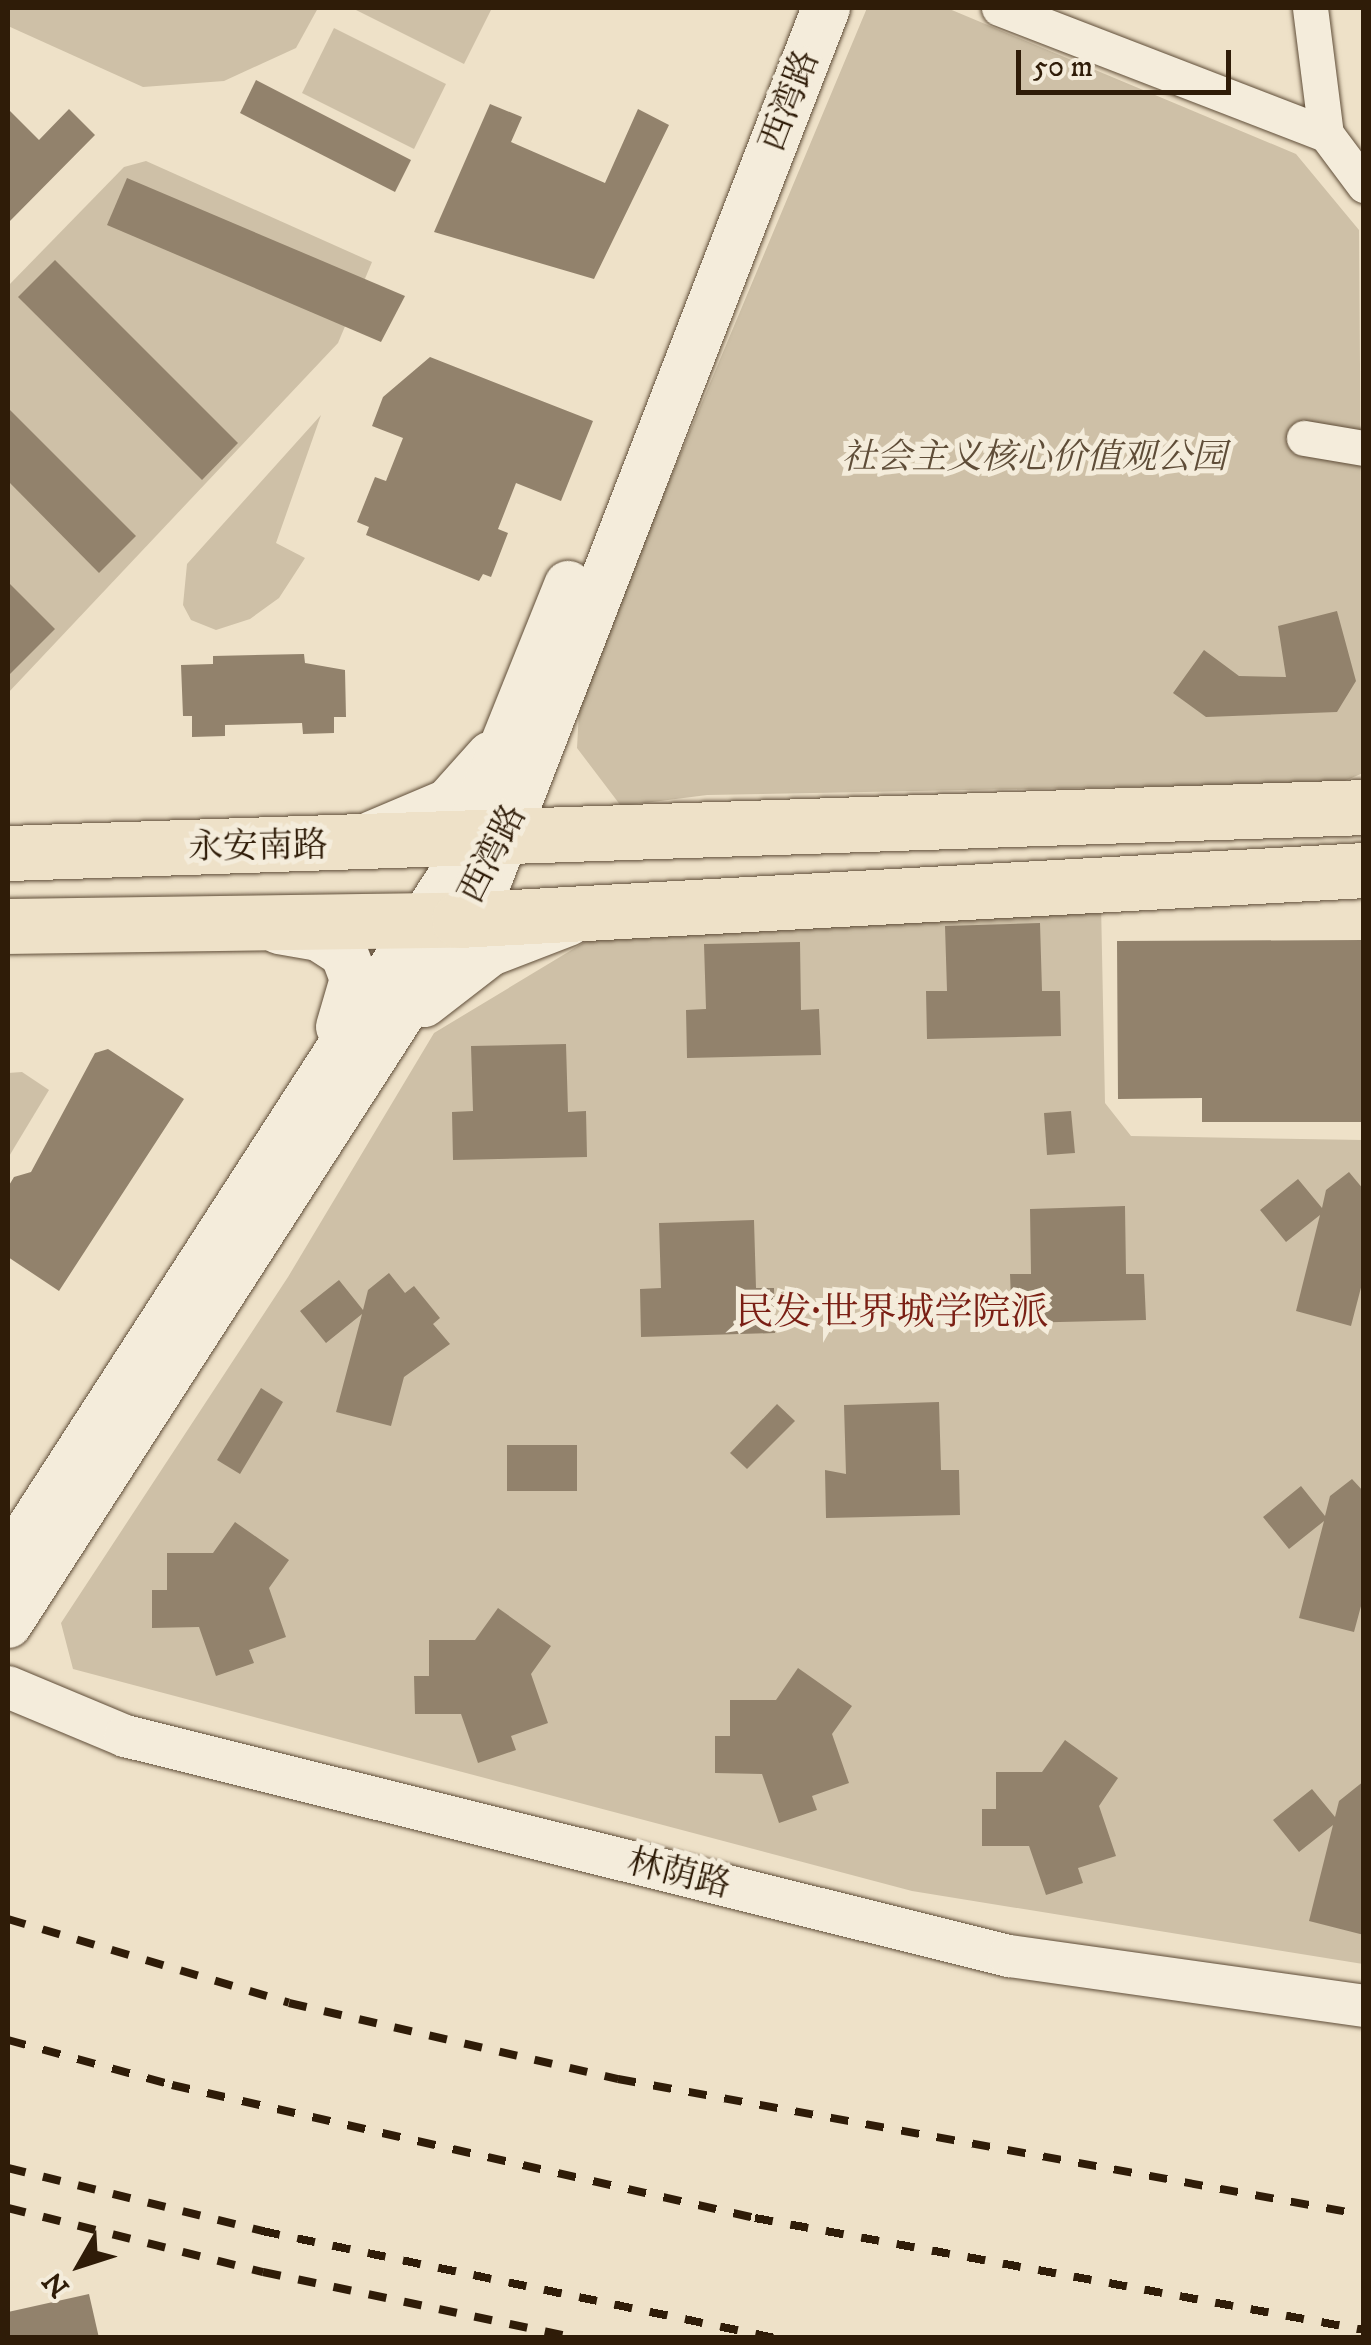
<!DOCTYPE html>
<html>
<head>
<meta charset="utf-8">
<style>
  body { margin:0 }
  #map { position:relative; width:1371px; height:2345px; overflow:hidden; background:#eee1c8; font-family:"IM FELL DW Pica","Noto Serif SC",serif }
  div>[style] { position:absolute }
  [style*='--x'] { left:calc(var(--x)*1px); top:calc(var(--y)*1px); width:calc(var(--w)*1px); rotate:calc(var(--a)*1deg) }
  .green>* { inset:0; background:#cec0a7 }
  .building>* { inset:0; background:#92826c }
  .roads { filter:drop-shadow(0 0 2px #5f4d38) drop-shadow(0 0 2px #5f4d38) }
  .minor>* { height:35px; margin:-17.5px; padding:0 17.5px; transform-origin:17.5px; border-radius:17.5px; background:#f4ecdb }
  .tertiary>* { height:42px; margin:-21px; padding:0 21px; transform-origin:21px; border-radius:21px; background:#f4ecdb }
  .secondary>* { height:48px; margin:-24px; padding:0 24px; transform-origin:24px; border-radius:24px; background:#f4ecdb }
  .primary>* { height:55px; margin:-27.5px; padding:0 27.5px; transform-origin:27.5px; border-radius:27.5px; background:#eee1c8 }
  .rail>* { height:8px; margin-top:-4px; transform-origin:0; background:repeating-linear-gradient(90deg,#2f1c08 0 18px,transparent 0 36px) }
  span { translate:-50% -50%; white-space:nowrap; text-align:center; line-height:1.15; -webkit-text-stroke:10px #f4ecdb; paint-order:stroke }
  .street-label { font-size:35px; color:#2f1c08 }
  .park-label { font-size:35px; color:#5f4d38; font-style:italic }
  .neighbourhood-label { font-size:38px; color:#7a1f14 }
  .frame { position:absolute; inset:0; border:10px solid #2f1c08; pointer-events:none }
  .north { position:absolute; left:30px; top:2215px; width:100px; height:100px; -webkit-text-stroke:8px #f4ecdb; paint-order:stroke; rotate:231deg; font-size:28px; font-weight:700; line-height:40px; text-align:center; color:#2f1c08 }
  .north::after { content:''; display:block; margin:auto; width:35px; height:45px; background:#2f1c08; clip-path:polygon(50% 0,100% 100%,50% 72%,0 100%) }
  .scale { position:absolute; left:1016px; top:50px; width:215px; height:45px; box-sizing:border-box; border:5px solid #2f1c08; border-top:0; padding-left:12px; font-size:30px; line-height:35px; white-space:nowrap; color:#2f1c08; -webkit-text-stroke:8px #f4ecdb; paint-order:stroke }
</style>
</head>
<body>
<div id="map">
  <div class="green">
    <i style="clip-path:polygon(8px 8px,318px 8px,296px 48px,224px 81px,143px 87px,8px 26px)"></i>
    <i style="clip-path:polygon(352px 8px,492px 8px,464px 64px)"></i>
    <i style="clip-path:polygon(867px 8px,947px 8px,1296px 154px,1359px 230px,1363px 773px,1340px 783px,707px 795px,621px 806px,577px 748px,579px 711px,629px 577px)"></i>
    <i style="clip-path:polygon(334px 28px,446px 84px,414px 149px,302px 93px)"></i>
    <i style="clip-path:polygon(146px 161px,372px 262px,338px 343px,8px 693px,8px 286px,124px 167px)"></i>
    <i style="clip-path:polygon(321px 415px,276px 543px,305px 558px,279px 598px,250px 619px,216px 630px,191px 620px,183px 605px,187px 564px)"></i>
    <i style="clip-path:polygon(1101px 903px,1105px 1103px,1131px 1136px,1363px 1140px,1363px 1964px,912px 1891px,73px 1669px,61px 1623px,288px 1277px,434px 1033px,608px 928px)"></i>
    <i style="clip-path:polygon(22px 1072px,49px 1090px,8px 1158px,8px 1073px)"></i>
  </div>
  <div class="building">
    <i style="clip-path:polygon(256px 80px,411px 160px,395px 192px,240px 113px)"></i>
    <i style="clip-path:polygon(490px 104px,522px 117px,511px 142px,605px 183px,638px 109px,669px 125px,594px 279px,434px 232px)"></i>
    <i style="clip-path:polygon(8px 109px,39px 140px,69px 109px,95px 135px,8px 223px)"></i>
    <i style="clip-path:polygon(127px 178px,405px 296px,381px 342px,107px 225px)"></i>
    <i style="clip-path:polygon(55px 260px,238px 443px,202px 480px,18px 297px)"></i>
    <i style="clip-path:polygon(430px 357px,593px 421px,561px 501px,516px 483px,498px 529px,508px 533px,491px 577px,483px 574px,479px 581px,366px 535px,369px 527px,357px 522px,375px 477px,386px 481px,403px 438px,372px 426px,383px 397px)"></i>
    <i style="clip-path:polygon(8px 408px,136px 536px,99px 573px,8px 481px)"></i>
    <i style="clip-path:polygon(8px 582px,55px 629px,8px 676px)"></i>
    <i style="clip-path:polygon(1337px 611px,1356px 681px,1337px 712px,1206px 717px,1173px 693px,1204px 650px,1239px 676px,1286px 677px,1278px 626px)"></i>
    <i style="clip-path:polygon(304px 654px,305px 663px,345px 670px,346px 717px,334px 717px,334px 733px,303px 734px,302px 723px,225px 725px,225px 736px,192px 737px,192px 716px,183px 716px,181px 665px,213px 664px,213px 656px)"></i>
    <i style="clip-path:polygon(1040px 923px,1042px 991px,1060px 991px,1061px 1036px,927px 1039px,926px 991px,947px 991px,945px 926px)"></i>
    <i style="clip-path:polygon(1364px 940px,1364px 1122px,1202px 1122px,1202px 1098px,1118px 1099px,1117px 941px)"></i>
    <i style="clip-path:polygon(800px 942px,801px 1010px,819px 1009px,821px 1055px,687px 1058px,686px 1010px,706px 1009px,704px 944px)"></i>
    <i style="clip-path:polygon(566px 1044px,568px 1112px,586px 1111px,587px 1157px,453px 1160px,452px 1112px,473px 1111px,471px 1046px)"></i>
    <i style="clip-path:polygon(108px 1049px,184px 1099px,59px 1291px,8px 1257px,8px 1187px,14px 1177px,31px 1172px,95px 1053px)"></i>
    <i style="clip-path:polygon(1071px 1111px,1075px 1153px,1047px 1155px,1044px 1113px)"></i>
    <i style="clip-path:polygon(1349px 1172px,1364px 1190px,1364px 1276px,1351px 1326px,1296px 1311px,1320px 1215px,1286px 1242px,1260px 1210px,1298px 1179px,1322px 1208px,1326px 1190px)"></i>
    <i style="clip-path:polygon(1125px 1206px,1126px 1274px,1144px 1274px,1146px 1320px,1012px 1323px,1010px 1274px,1031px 1274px,1030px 1209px)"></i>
    <i style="clip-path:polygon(754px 1220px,756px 1288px,774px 1288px,775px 1333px,641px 1337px,640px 1289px,661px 1288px,659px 1223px)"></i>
    <i style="clip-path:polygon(389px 1273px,405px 1293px,414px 1286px,440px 1318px,433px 1324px,450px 1344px,404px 1377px,391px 1426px,336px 1412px,362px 1314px,326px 1343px,300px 1311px,339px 1280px,363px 1310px,368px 1290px)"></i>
    <i style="clip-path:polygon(261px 1388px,283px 1402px,240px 1474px,217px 1460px)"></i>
    <i style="clip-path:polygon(939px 1402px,941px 1470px,959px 1470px,960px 1515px,826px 1518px,825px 1470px,846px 1474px,844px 1405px)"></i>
    <i style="clip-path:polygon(777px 1404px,795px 1421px,747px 1469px,730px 1453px)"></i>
    <i style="clip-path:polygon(507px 1445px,577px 1445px,577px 1491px,507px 1491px)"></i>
    <i style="clip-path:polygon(1352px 1479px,1364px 1492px,1364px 1595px,1354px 1632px,1299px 1618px,1324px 1521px,1289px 1549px,1263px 1517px,1301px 1486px,1325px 1516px,1330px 1496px)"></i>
    <i style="clip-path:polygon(235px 1522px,289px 1560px,269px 1588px,286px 1637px,249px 1650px,254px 1663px,216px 1676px,199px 1627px,152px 1628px,152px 1590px,167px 1590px,167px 1553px,213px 1553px)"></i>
    <i style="clip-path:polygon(498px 1608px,551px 1646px,531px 1674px,548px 1723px,511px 1736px,516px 1750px,478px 1763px,461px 1714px,415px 1714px,414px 1676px,429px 1676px,429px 1640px,475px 1640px)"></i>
    <i style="clip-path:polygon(798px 1668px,852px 1706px,832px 1734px,849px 1783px,812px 1796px,817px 1810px,779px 1823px,762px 1774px,715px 1773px,715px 1736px,730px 1736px,730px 1700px,776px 1700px)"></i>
    <i style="clip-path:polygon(1065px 1740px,1118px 1778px,1099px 1806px,1116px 1856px,1078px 1868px,1083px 1883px,1046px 1895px,1029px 1846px,982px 1846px,982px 1809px,996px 1809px,996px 1772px,1042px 1772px)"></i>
    <i style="clip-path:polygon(1364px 1781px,1364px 1935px,1309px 1921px,1333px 1825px,1299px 1852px,1273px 1820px,1312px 1789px,1335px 1817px,1339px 1801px)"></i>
    <i style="clip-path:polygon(89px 2294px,99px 2338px,8px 2335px,8px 2312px)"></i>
  </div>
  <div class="roads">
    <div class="minor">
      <i style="--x:999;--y:8;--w:350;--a:21.1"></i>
      <i style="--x:1326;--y:134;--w:64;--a:53.3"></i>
      <i style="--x:1310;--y:8;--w:127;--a:82.8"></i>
      <i style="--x:1304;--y:438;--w:61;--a:9.5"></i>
    </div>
    <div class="tertiary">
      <i style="--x:8;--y:1687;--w:127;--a:22.7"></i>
      <i style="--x:125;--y:1736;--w:911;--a:13.98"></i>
      <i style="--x:1009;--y:1956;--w:359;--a:8"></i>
    </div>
    <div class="secondary">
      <i style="--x:372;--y:835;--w:82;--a:-22.8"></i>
      <i style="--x:448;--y:803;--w:64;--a:-48.1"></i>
      <i style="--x:279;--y:930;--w:41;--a:9.9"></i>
      <i style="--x:319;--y:937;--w:30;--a:33"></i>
      <i style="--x:344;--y:953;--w:28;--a:69"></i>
      <i style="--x:354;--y:979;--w:50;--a:106.3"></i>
      <i style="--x:424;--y:1003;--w:83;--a:-37.7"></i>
      <i style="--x:490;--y:952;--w:84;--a:-21"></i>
      <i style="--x:8;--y:1563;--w:814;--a:-57.13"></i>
      <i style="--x:450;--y:879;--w:317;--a:-68.1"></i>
      <i style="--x:8;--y:1624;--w:888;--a:-57.22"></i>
      <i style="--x:489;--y:877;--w:932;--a:-68.8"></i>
    </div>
    <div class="primary">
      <i style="--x:8;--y:853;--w:1357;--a:-1.94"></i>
      <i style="--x:8;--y:926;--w:451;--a:-0.8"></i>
      <i style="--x:459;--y:920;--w:906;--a:-3.16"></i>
    </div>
  </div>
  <div class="rail">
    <i style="--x:8;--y:1919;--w:293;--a:16.6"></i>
    <i style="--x:289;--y:2003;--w:338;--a:13"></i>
    <i style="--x:618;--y:2079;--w:758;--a:10.33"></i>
    <i style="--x:8;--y:2040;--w:170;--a:15.3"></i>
    <i style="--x:172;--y:2085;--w:598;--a:12.85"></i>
    <i style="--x:755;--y:2218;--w:619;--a:10.42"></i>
    <i style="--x:8;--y:2168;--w:262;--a:13.9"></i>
    <i style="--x:262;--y:2231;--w:524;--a:11.78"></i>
    <i style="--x:8;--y:2208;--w:263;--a:14.1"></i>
    <i style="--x:263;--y:2272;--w:320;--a:11.9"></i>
  </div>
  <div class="street-label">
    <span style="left:790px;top:101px;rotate:-69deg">西湾路</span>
    <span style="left:258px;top:847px;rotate:-1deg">永安南路</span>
    <span style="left:493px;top:854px;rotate:-63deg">西湾路</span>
    <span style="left:679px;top:1874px;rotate:14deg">林荫路</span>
  </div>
  <div class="park-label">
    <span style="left:1034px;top:458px">社会主义核心价值观公园</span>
  </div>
  <div class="neighbourhood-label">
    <span style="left:892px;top:1314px">民发·世界城学院派</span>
  </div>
  <div class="frame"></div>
  <div class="north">N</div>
  <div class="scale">50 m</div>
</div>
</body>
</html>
